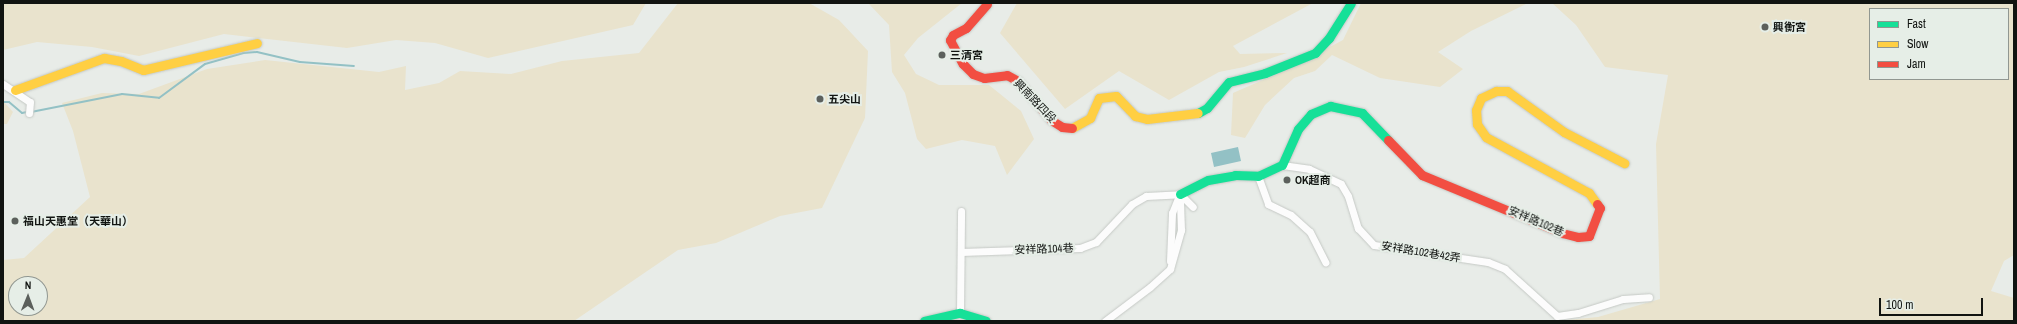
<!DOCTYPE html>
<html>
<head>
<meta charset="utf-8">
<style>
  body { margin:0 }
  #map { position:relative; width:2017px; height:324px; overflow:hidden; background:#e8ece8; font-family:"Archivo Narrow","Noto Sans TC",sans-serif }
  div>[style] { position:absolute }
  [style*='--x'] { left:calc(var(--x)*1px); top:calc(var(--y)*1px); width:calc(var(--w)*1px); rotate:calc(var(--a)*1deg) }
  .green>* { inset:0; background:#e9e3cd }
  .water>* { inset:0; background:#93c1c5 }
  .stream>* { height:2px; margin:-1px; padding:0 1px; transform-origin:1px; border-radius:1px; background:#93c1c5 }
  .roads { filter:drop-shadow(0 0 1px #c5c9c5) drop-shadow(0 0 1px #c5c9c5) }
  .street>* { height:7px; margin:-3.5px; padding:0 3.5px; transform-origin:3.5px; border-radius:3.5px; background:#fcfcfc }
  .fast>* { height:9px; margin:-4.5px; padding:0 4.5px; transform-origin:4.5px; border-radius:4.5px; background:#16e098 }
  .slow>* { height:9px; margin:-4.5px; padding:0 4.5px; transform-origin:4.5px; border-radius:4.5px; background:#ffcf43 }
  .jam>* { height:9px; margin:-4.5px; padding:0 4.5px; transform-origin:4.5px; border-radius:4.5px; background:#f24e42 }
  .dots>* { width:11px; height:11px; translate:-50% -50%; box-sizing:border-box; border:2px solid #e6eee7; border-radius:50% }
  span { translate:-50% -50%; white-space:nowrap; text-align:center; line-height:1.15; -webkit-text-stroke:4px #e6eee7; paint-order:stroke }
  .poi-label { font-size:11px; color:#111411; font-weight:700 }
  .left { translate:0 -50%; text-align:left }
  .street-label { font-size:11px; color:#111411 }
  .frame { position:absolute; inset:0; border:4px solid #111411; pointer-events:none }
  .legend { position:absolute; left:1869px; top:8px; width:140px; height:72px; box-sizing:border-box; background:#e6eee7; border:1px solid #919791; margin:0; padding:5px 7px; list-style:none; font-size:12px; color:#111411 }
  .legend li { display:flex; align-items:center; gap:8px; height:20px }
  .legend b { width:20px; border:1px solid #919791 }
  .north { position:absolute; left:8px; top:276px; width:40px; height:40px; box-sizing:border-box; background:#e6eee7; border:1px solid #919791; border-radius:50%; rotate:1deg; font-size:11px; font-weight:700; line-height:16px; text-align:center; color:#111411 }
  .north::after { content:''; display:block; margin:auto; width:14px; height:18px; background:#5c605c; clip-path:polygon(50% 0,100% 100%,50% 72%,0 100%) }
  .scale { position:absolute; left:1879px; top:298px; width:104px; height:18px; box-sizing:border-box; border:2px solid #111411; border-top:0; padding-left:5px; font-size:12px; line-height:14px; white-space:nowrap; color:#111411; -webkit-text-stroke:3px #e6eee7; paint-order:stroke }
</style>
</head>
<body>
<div id="map">
  <div class="green">
    <i style="clip-path:polygon(3px 3px,646px 3px,633px 25px,488px 58px,435px 43px,396px 40px,347px 48px,224px 34px,139px 56px,92px 47px,37px 42px,3px 50px)"></i>
    <i style="clip-path:polygon(evenodd,678px 3px,809px 3px,839px 20px,868px 51px,865px 118px,822px 208px,780px 216px,716px 243px,678px 250px,574px 321px,3px 321px,3px 260px,24px 258px,90px 197px,73px 131px,62px 103px,102px 93px,139px 94px,207px 69px,265px 60px,379px 72px,406px 66px,405px 90px,439px 83px,460px 71px,511px 74px,562px 61px,639px 53px,678px 3px,16px 284px,40px 284px,40px 308px,16px 308px,16px 284px)"></i>
    <i style="clip-path:polygon(868px 3px,962px 3px,918px 38px,904px 55px,916px 74px,939px 85px,989px 85px,1021px 111px,1034px 139px,1007px 175px,995px 146px,962px 140px,926px 149px,917px 139px,905px 93px,892px 72px,889px 25px)"></i>
    <i style="clip-path:polygon(1017px 3px,1313px 3px,1233px 46px,1240px 54px,1287px 53px,1244px 67px,1219px 72px,1169px 100px,1119px 71px,1065px 109px,1000px 33px)"></i>
    <i style="clip-path:polygon(1361px 3px,1528px 3px,1471px 31px,1438px 52px,1463px 69px,1440px 87px,1380px 78px,1332px 55px,1315px 71px,1294px 78px,1265px 105px,1245px 138px,1231px 135px,1233px 93px,1286px 70px,1343px 40px)"></i>
    <i style="clip-path:polygon(evenodd,1552px 3px,2014px 3px,2014px 255px,2004px 261px,1991px 291px,2014px 298px,2014px 321px,1556px 321px,1598px 317px,1660px 299px,1656px 144px,1668px 75px,1605px 67px,1576px 25px,1552px 3px,1870px 9px,2008px 9px,2008px 79px,1870px 79px,1870px 9px)"></i>
    <i style="clip-path:polygon(3px 101px,13px 112px,7px 124px,3px 124px)"></i>
  </div>
  <div class="water">
    <i style="clip-path:polygon(1238px 147px,1241px 161px,1214px 167px,1211px 153px)"></i>
  </div>
  <div class="stream">
    <i style="--x:3;--y:102;--w:6;--a:0"></i>
    <i style="--x:9;--y:102;--w:17;--a:40"></i>
    <i style="--x:22;--y:113;--w:5;--a:-11"></i>
    <i style="--x:31;--y:112;--w:93;--a:-11.2"></i>
    <i style="--x:122;--y:94;--w:37;--a:6"></i>
    <i style="--x:159;--y:98;--w:57;--a:-36.5"></i>
    <i style="--x:205;--y:64;--w:40;--a:-16"></i>
    <i style="--x:243;--y:53;--w:14;--a:-4"></i>
    <i style="--x:257;--y:52;--w:44;--a:13.1"></i>
    <i style="--x:300;--y:62;--w:54;--a:4.2"></i>
  </div>
  <div class="roads">
    <div class="street">
      <i style="--x:3;--y:84;--w:32;--a:34"></i>
      <i style="--x:30;--y:102;--w:11;--a:95"></i>
      <i style="--x:1282;--y:165;--w:27;--a:8"></i>
      <i style="--x:1309;--y:169;--w:35;--a:25"></i>
      <i style="--x:1341;--y:184;--w:14;--a:60"></i>
      <i style="--x:1348;--y:196;--w:34;--a:73"></i>
      <i style="--x:1358;--y:228;--w:23;--a:47"></i>
      <i style="--x:1374;--y:245;--w:115;--a:8.5"></i>
      <i style="--x:1488;--y:262;--w:18;--a:22"></i>
      <i style="--x:1505;--y:269;--w:70;--a:42.1"></i>
      <i style="--x:1557;--y:316;--w:21;--a:-8"></i>
      <i style="--x:1578;--y:313;--w:47;--a:-17.3"></i>
      <i style="--x:1623;--y:299;--w:26;--a:-4"></i>
      <i style="--x:1258;--y:176;--w:30;--a:70"></i>
      <i style="--x:1268;--y:204;--w:25;--a:26"></i>
      <i style="--x:1291;--y:215;--w:25;--a:42"></i>
      <i style="--x:1310;--y:232;--w:34;--a:63"></i>
      <i style="--x:1180;--y:194;--w:18;--a:45"></i>
      <i style="--x:961;--y:252;--w:119;--a:-1.9"></i>
      <i style="--x:1080;--y:248;--w:17;--a:-21"></i>
      <i style="--x:1096;--y:242;--w:52;--a:-46.5"></i>
      <i style="--x:1132;--y:204;--w:16;--a:-30"></i>
      <i style="--x:1146;--y:196;--w:34;--a:-3"></i>
      <i style="--x:1170;--y:261;--w:48;--a:-87.6"></i>
      <i style="--x:1172;--y:213;--w:18;--a:-68"></i>
      <i style="--x:960;--y:313;--w:102;--a:-89.4"></i>
      <i style="--x:1105;--y:321;--w:56;--a:-37.1"></i>
      <i style="--x:1150;--y:287;--w:27;--a:-42"></i>
      <i style="--x:1170;--y:269;--w:41;--a:-74.2"></i>
      <i style="--x:1181;--y:230;--w:36;--a:-92"></i>
    </div>
    <div class="fast">
      <i style="--x:1198;--y:113;--w:10;--a:-29"></i>
      <i style="--x:1207;--y:108;--w:34;--a:-50"></i>
      <i style="--x:1229;--y:82;--w:37;--a:-14"></i>
      <i style="--x:1265;--y:73;--w:54;--a:-21.8"></i>
      <i style="--x:1315;--y:53;--w:21;--a:-47"></i>
      <i style="--x:1329;--y:38;--w:41;--a:-57.8"></i>
      <i style="--x:1180;--y:194;--w:31;--a:-27"></i>
      <i style="--x:1208;--y:180;--w:27;--a:-10"></i>
      <i style="--x:1235;--y:175;--w:23;--a:2"></i>
      <i style="--x:1258;--y:176;--w:26;--a:-25"></i>
      <i style="--x:1282;--y:165;--w:39;--a:-66"></i>
      <i style="--x:1298;--y:129;--w:20;--a:-49"></i>
      <i style="--x:1311;--y:114;--w:21;--a:-23"></i>
      <i style="--x:1330;--y:106;--w:33;--a:12"></i>
      <i style="--x:1362;--y:113;--w:37;--a:46"></i>
      <i style="--x:924;--y:321;--w:37;--a:-13"></i>
      <i style="--x:960;--y:313;--w:27;--a:17"></i>
    </div>
    <div class="slow">
      <i style="--x:15;--y:90;--w:95;--a:-19.8"></i>
      <i style="--x:104;--y:58;--w:17;--a:10"></i>
      <i style="--x:121;--y:61;--w:24;--a:22"></i>
      <i style="--x:143;--y:70;--w:117;--a:-13.3"></i>
      <i style="--x:1072;--y:128;--w:21;--a:-29"></i>
      <i style="--x:1090;--y:118;--w:22;--a:-66"></i>
      <i style="--x:1099;--y:98;--w:17;--a:-7"></i>
      <i style="--x:1116;--y:96;--w:28;--a:46"></i>
      <i style="--x:1135;--y:116;--w:12;--a:14"></i>
      <i style="--x:1147;--y:119;--w:51;--a:-6.7"></i>
      <i style="--x:1597;--y:204;--w:14;--a:-126"></i>
      <i style="--x:1589;--y:193;--w:117;--a:-151.5"></i>
      <i style="--x:1486;--y:137;--w:16;--a:-125"></i>
      <i style="--x:1477;--y:124;--w:14;--a:-94"></i>
      <i style="--x:1476;--y:110;--w:13;--a:-67"></i>
      <i style="--x:1481;--y:98;--w:17;--a:-25"></i>
      <i style="--x:1496;--y:91;--w:11;--a:0"></i>
      <i style="--x:1507;--y:91;--w:70;--a:35.7"></i>
      <i style="--x:1564;--y:132;--w:68;--a:27.3"></i>
    </div>
    <div class="jam">
      <i style="--x:987;--y:4;--w:32;--a:131"></i>
      <i style="--x:966;--y:28;--w:15;--a:152"></i>
      <i style="--x:953;--y:35;--w:6;--a:121"></i>
      <i style="--x:950;--y:40;--w:27;--a:62"></i>
      <i style="--x:963;--y:64;--w:14;--a:45"></i>
      <i style="--x:973;--y:74;--w:12;--a:20"></i>
      <i style="--x:984;--y:78;--w:23;--a:-7"></i>
      <i style="--x:1007;--y:75;--w:13;--a:29"></i>
      <i style="--x:1018;--y:81;--w:51;--a:49.8"></i>
      <i style="--x:1051;--y:120;--w:13;--a:32"></i>
      <i style="--x:1062;--y:127;--w:10;--a:6"></i>
      <i style="--x:1388;--y:140;--w:49;--a:45.8"></i>
      <i style="--x:1422;--y:175;--w:152;--a:22.5"></i>
      <i style="--x:1562;--y:233;--w:16;--a:14"></i>
      <i style="--x:1578;--y:237;--w:11;--a:-5"></i>
      <i style="--x:1589;--y:236;--w:30;--a:-69"></i>
      <i style="--x:1600;--y:208;--w:5;--a:-127"></i>
    </div>
  </div>
  <div class="dots">
    <i style="left:1765px;top:27px;background:#5c605c"></i>
    <i style="left:942px;top:55px;background:#5c605c"></i>
    <i style="left:820px;top:99px;background:#5c605c"></i>
    <i style="left:1287px;top:180px;background:#5c605c"></i>
    <i style="left:15px;top:221px;background:#5c605c"></i>
  </div>
  <div class="poi-label">
    <span class="left" style="left:1773px;top:27px">興衡宮</span>
    <span class="left" style="left:950px;top:55px">三清宮</span>
    <span class="left" style="left:828px;top:99px">五尖山</span>
    <span class="left" style="left:1295px;top:180px">OK超商</span>
    <span class="left" style="left:23px;top:221px">福山天惠堂（天華山）</span>
  </div>
  <div class="street-label">
    <span style="left:1035px;top:101px;rotate:46deg">興南路四段</span>
    <span style="left:1536px;top:221px;rotate:23deg">安祥路102巷</span>
    <span style="left:1044px;top:249px;rotate:-2deg">安祥路104巷</span>
    <span style="left:1421px;top:252px;rotate:9deg">安祥路102巷42弄</span>
  </div>
  <div class="frame"></div>
  <ul class="legend">
  <li><b style="height:5px;background:#16e098"></b>Fast</li>
  <li><b style="height:5px;background:#ffcf43"></b>Slow</li>
  <li><b style="height:5px;background:#f24e42"></b>Jam</li>
  </ul>
  <div class="north">N</div>
  <div class="scale">100 m</div>
</div>
</body>
</html>
